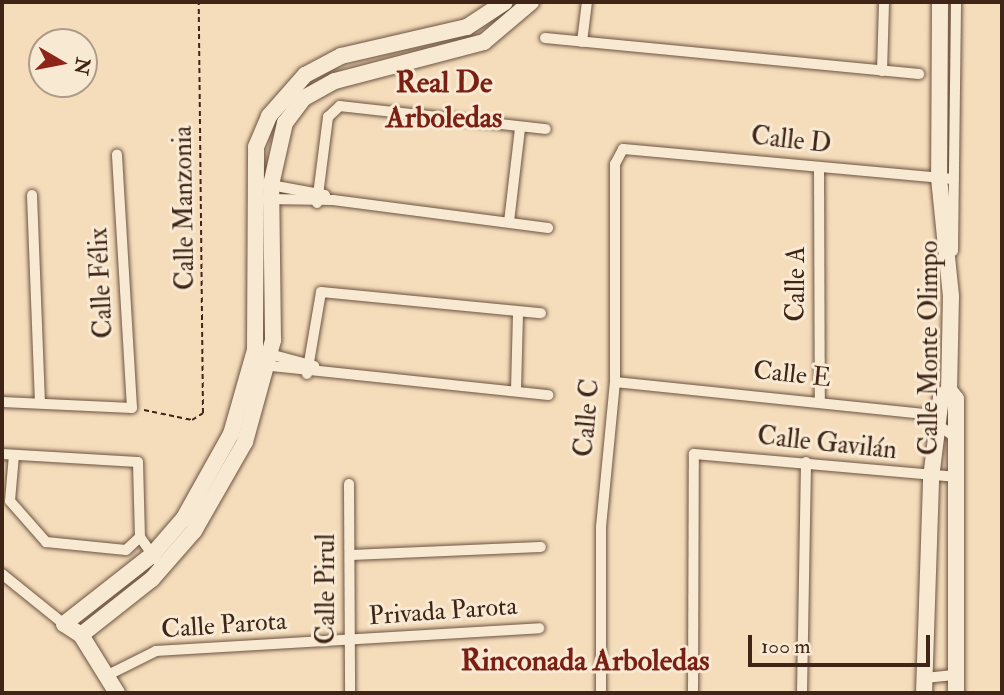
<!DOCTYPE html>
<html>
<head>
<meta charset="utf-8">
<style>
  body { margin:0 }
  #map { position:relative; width:1004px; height:695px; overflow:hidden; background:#f5ddbb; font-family:"IM FELL Double Pica",serif }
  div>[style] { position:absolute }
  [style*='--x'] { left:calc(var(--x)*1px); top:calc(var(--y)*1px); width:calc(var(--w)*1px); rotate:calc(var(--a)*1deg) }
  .path>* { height:2px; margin-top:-1px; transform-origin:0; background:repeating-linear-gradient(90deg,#3f2518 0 5px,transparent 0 8.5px) }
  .roads { filter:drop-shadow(0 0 2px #6c5341) drop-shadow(0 0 2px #6c5341) }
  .street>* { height:10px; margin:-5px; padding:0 5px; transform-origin:5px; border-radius:5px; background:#f8e9d3 }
  .secondary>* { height:16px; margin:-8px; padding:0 8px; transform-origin:8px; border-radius:8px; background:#f8e9d3 }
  span { translate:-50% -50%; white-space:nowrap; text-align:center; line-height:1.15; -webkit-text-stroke:6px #f8e9d3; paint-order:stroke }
  .street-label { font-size:26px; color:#3f2518 }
  .quarter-label { font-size:30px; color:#7a1f14; font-weight:700 }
  .frame { position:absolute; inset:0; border:4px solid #3f2518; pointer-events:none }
  .north { position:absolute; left:28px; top:28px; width:70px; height:70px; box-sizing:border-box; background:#f8e9d3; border:2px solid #ae9b88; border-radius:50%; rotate:100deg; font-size:19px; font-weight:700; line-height:28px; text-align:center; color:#3f2518 }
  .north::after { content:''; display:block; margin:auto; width:24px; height:32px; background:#8f2418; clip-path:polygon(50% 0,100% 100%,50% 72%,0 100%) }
  .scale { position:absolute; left:748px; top:635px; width:182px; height:32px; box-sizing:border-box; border:4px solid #3f2518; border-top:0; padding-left:9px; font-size:21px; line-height:24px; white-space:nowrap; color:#3f2518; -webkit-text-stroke:5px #f8e9d3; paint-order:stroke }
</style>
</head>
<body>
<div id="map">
  <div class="path">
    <i style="--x:144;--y:410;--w:49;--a:11.8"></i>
    <i style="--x:192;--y:420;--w:13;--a:-32"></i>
    <i style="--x:203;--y:413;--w:411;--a:-90.6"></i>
  </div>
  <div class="roads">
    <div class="street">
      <i style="--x:545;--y:38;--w:376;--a:5.5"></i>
      <i style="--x:582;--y:42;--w:40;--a:-82.9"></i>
      <i style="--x:882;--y:71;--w:69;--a:-88.3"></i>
      <i style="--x:819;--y:167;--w:233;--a:89.8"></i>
      <i style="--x:265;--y:184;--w:61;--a:10.4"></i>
      <i style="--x:32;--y:195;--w:208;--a:87.8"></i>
      <i style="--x:265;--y:199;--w:68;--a:0.8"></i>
      <i style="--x:333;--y:200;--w:217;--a:7.4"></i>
      <i style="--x:317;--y:203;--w:87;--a:-82.7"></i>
      <i style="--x:328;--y:117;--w:16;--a:-43"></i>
      <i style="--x:340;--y:106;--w:207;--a:6.4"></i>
      <i style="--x:509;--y:222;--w:95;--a:-83.3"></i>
      <i style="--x:953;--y:251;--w:249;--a:-89.3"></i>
      <i style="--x:266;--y:353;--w:50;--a:15.2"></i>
      <i style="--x:262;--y:365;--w:288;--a:6"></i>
      <i style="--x:307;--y:374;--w:83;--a:-80.3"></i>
      <i style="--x:321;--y:292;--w:221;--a:5.5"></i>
      <i style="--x:615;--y:382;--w:311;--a:5.9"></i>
      <i style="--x:924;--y:414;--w:39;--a:37"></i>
      <i style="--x:516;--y:390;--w:78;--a:-88.5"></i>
      <i style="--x:2;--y:402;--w:130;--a:2.6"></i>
      <i style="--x:132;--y:408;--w:254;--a:-93.4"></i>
      <i style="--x:2;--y:454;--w:136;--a:3.4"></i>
      <i style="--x:138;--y:462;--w:75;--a:88.5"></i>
      <i style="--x:140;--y:537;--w:28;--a:55"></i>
      <i style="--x:14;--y:455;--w:46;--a:95"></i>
      <i style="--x:10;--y:501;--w:55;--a:48.7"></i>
      <i style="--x:46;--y:542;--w:80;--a:5.7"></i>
      <i style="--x:126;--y:550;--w:19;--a:-43"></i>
      <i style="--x:349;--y:484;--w:209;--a:89.7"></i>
      <i style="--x:350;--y:555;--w:191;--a:-2.4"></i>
      <i style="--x:2;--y:574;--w:80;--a:38.9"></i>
      <i style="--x:106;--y:676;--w:56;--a:-26.6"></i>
      <i style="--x:156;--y:651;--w:384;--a:-3.4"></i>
      <i style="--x:925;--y:678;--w:31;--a:-6"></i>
      <i style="--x:601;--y:693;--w:166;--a:-90"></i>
      <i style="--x:601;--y:527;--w:146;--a:-84.5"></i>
      <i style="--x:615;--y:382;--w:218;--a:-90"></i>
      <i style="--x:615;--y:164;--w:17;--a:-62"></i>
      <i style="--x:623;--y:149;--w:332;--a:5.2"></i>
      <i style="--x:693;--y:693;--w:239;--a:-89.8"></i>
      <i style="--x:694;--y:454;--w:262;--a:5"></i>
      <i style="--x:802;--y:693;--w:231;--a:-89"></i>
    </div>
    <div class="secondary">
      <i style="--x:940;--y:2;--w:176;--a:90.3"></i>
      <i style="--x:939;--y:178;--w:119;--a:84.2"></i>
      <i style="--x:951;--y:296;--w:94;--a:91.2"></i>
      <i style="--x:949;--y:390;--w:11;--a:52"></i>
      <i style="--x:956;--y:399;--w:294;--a:90"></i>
      <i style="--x:81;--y:635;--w:90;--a:-38.3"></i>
      <i style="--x:152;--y:579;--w:64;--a:-48.8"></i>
      <i style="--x:194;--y:531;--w:103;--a:-60.2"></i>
      <i style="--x:245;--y:442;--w:106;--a:-74.6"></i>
      <i style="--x:273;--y:340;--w:155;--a:-90.7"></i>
      <i style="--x:271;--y:185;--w:64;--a:-77.3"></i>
      <i style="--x:285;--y:123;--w:31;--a:-53"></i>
      <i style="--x:304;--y:98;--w:35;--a:-29"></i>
      <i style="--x:335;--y:81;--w:154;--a:-14.7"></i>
      <i style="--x:484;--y:42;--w:62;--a:-40.4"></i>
      <i style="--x:117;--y:693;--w:68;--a:-121.8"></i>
      <i style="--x:81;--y:635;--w:20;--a:-147"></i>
      <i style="--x:64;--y:624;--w:112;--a:-38.1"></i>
      <i style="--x:152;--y:555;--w:49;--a:-49.1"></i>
      <i style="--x:184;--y:518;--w:96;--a:-60.8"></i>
      <i style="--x:231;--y:434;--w:87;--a:-74.1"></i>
      <i style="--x:255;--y:350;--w:203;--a:-89.7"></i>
      <i style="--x:256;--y:147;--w:34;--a:-67"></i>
      <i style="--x:269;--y:116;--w:55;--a:-48.7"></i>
      <i style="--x:305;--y:75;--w:41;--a:-27.8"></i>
      <i style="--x:341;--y:56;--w:129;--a:-13"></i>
      <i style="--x:467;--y:27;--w:45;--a:-33.3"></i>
      <i style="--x:924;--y:693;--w:215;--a:-88.1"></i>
      <i style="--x:931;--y:478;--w:81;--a:-82.9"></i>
      <i style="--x:941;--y:398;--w:11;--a:-45"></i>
    </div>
  </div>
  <div class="street-label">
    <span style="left:791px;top:141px;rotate:6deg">Calle D</span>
    <span style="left:185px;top:208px;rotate:-91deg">Calle Manzonia</span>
    <span style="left:102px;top:283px;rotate:-93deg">Calle Félix</span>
    <span style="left:797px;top:284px;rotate:-90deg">Calle A</span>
    <span style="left:930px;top:348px;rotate:-90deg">Calle Monte Olimpo</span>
    <span style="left:792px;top:375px;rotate:6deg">Calle E</span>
    <span style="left:588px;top:418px;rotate:-85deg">Calle C</span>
    <span style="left:827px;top:444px;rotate:6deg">Calle Gavilán</span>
    <span style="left:327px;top:589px;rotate:-90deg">Calle Pirul</span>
    <span style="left:443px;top:612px;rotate:-4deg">Privada Parota</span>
    <span style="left:224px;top:626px;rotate:-4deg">Calle Parota</span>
  </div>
  <div class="quarter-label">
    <span style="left:444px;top:100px">Real De<br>Arboledas</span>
    <span style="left:585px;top:661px">Rinconada Arboledas</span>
  </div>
  <div class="frame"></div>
  <div class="north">N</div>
  <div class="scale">100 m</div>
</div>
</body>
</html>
